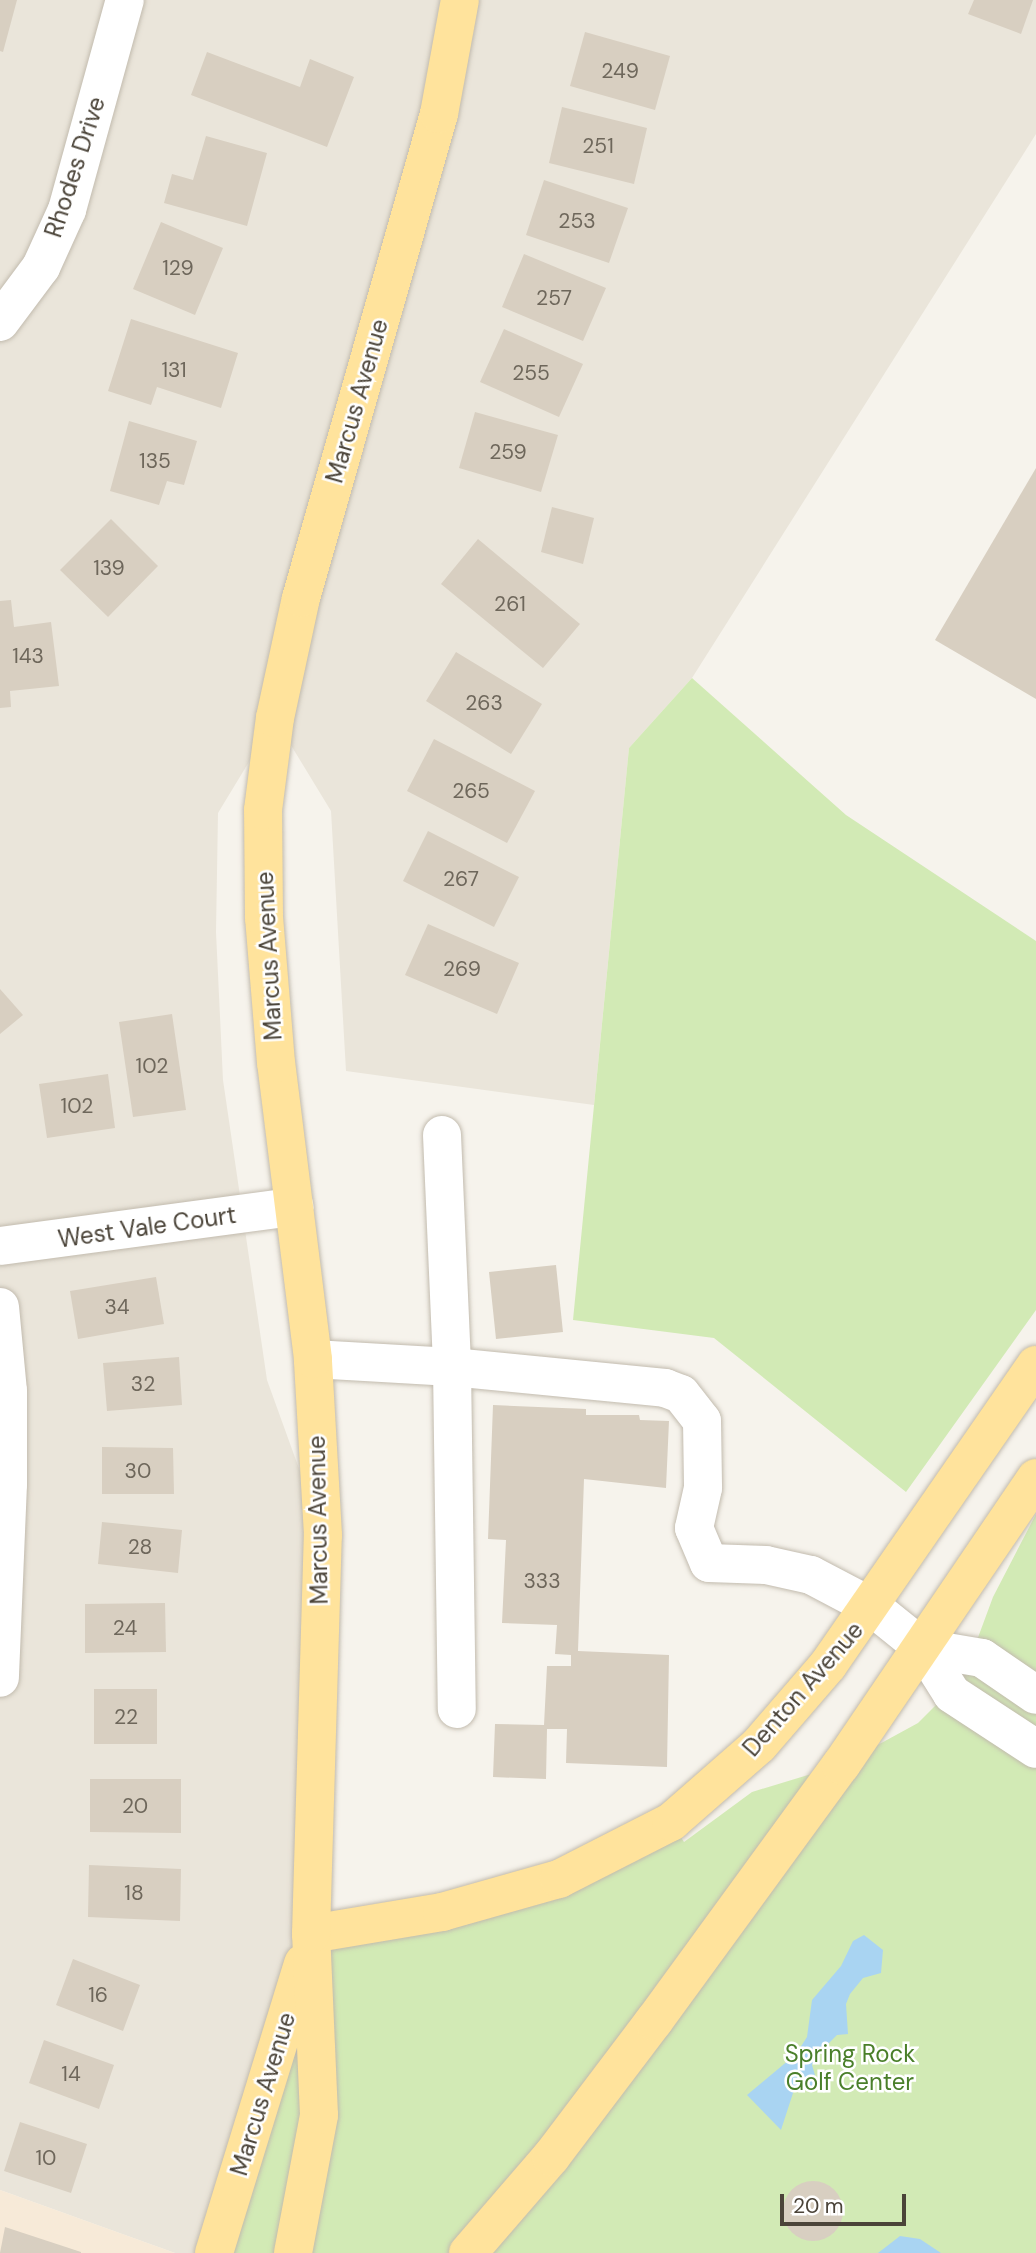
<!DOCTYPE html>
<html>
<head>
<meta charset="utf-8">
<style>
  body { margin:0 }
  #map { position:relative; width:1036px; height:2253px; overflow:hidden; background:#f6f3ec; font-family:"DM Sans",sans-serif }
  div>[style] { position:absolute }
  [style*='--x'] { left:calc(var(--x)*1px); top:calc(var(--y)*1px); width:calc(var(--w)*1px); rotate:calc(var(--a)*1deg) }
  .residential>* { inset:0; background:#eae5da }
  .commercial>* { inset:0; background:#f7ead8 }
  .green>* { inset:0; background:#d2eab5 }
  .water>* { inset:0; background:#a9d4f2 }
  .building>* { inset:0; background:#d8cfc1 }
  .round { border-radius:50% }
  .roads { filter:drop-shadow(0 0 2px #c2bbae) drop-shadow(0 0 2px #c2bbae) }
  .minor>* { height:38px; margin:-19px; padding:0 19px; transform-origin:19px; border-radius:19px; background:#fff }
  .major>* { height:38px; margin:-19px; padding:0 19px; transform-origin:19px; border-radius:19px; background:#ffe39c }
  span { translate:-50% -50%; white-space:nowrap; text-align:center; line-height:1.15; -webkit-text-stroke:5px #fff; paint-order:stroke }
  .number-label { font-size:21px; color:#6e675b }
  .number-label span { -webkit-text-stroke-width:0 }
  .street-label { font-size:24px; color:#4b4439 }
  .park-label { font-size:24px; color:#4a7f2a }
  .scale { position:absolute; left:780px; top:2194px; width:126px; height:32px; box-sizing:border-box; border:4px solid #4b4439; border-top:0; padding-left:9px; font-size:21px; line-height:24px; white-space:nowrap; color:#4b4439; -webkit-text-stroke:5px #fff; paint-order:stroke }
</style>
</head>
<body>
<div id="map">
  <div class="residential">
    <i style="clip-path:polygon(0 0,1036px 0,1036px 134px,692px 678px,629px 748px,594px 1105px,346px 1071px,331px 811px,275px 719px,218px 813px,216px 932px,223px 1080px,267px 1380px,323px 1535px,311px 1934px,214px 2253px,175px 2253px,0 2190px)"></i>
  </div>
  <div class="commercial">
    <i style="clip-path:polygon(0 2190px,175px 2253px,0 2253px)"></i>
  </div>
  <div class="green">
    <i style="clip-path:polygon(692px 678px,846px 815px,1036px 941px,1036px 1310px,906px 1492px,714px 1338px,573px 1320px,629px 748px)"></i>
    <i style="clip-path:polygon(1036px 1514px,1036px 2253px,214px 2253px,311px 1934px,442px 1912px,671px 1822px,684px 1842px,752px 1792px,841px 1765px,918px 1723px,963px 1678px,993px 1597px)"></i>
  </div>
  <div class="water">
    <i style="clip-path:polygon(864px 1935px,883px 1950px,881px 1973px,863px 1978px,850px 1994px,846px 2004px,848px 2034px,837px 2035px,816px 2056px,812px 2065px,817px 2082px,811px 2090px,794px 2090px,781px 2130px,747px 2095px,796px 2054px,807px 2037px,812px 2000px,841px 1966px,853px 1941px)"></i>
    <i style="clip-path:polygon(900px 2236px,920px 2239px,941px 2253px,878px 2253px)"></i>
  </div>
  <div class="building">
    <i style="clip-path:polygon(0 0,17px 0,3px 52px,0 51px)"></i>
    <i style="clip-path:polygon(974px 0,1033px 0,1021px 34px,968px 14px)"></i>
    <i style="clip-path:polygon(585px 32px,670px 56px,655px 110px,570px 86px)"></i>
    <i style="clip-path:polygon(207px 52px,300px 87px,310px 59px,354px 77px,327px 147px,191px 95px)"></i>
    <i style="clip-path:polygon(562px 107px,647px 128px,634px 184px,549px 163px)"></i>
    <i style="clip-path:polygon(206px 136px,267px 153px,247px 226px,164px 203px,172px 174px,193px 180px)"></i>
    <i style="clip-path:polygon(544px 180px,628px 208px,609px 263px,526px 235px)"></i>
    <i style="clip-path:polygon(161px 222px,223px 248px,195px 315px,133px 289px)"></i>
    <i style="clip-path:polygon(524px 254px,606px 288px,583px 341px,502px 307px)"></i>
    <i style="clip-path:polygon(131px 319px,238px 353px,221px 408px,157px 387px,151px 405px,108px 391px)"></i>
    <i style="clip-path:polygon(504px 329px,583px 364px,559px 417px,480px 382px)"></i>
    <i style="clip-path:polygon(475px 412px,558px 435px,541px 492px,459px 468px)"></i>
    <i style="clip-path:polygon(129px 421px,197px 441px,184px 485px,167px 481px,159px 505px,110px 491px)"></i>
    <i style="clip-path:polygon(1036px 468px,1036px 699px,935px 640px)"></i>
    <i style="clip-path:polygon(552px 507px,594px 518px,583px 564px,541px 552px)"></i>
    <i style="clip-path:polygon(111px 519px,158px 566px,108px 617px,60px 570px)"></i>
    <i style="clip-path:polygon(478px 539px,580px 624px,543px 668px,441px 584px)"></i>
    <i style="clip-path:polygon(11px 600px,14px 627px,51px 622px,59px 686px,10px 691px,11px 707px,0 708px,0 601px)"></i>
    <i style="clip-path:polygon(456px 652px,542px 704px,511px 754px,426px 701px)"></i>
    <i style="clip-path:polygon(434px 739px,535px 791px,507px 843px,407px 791px)"></i>
    <i style="clip-path:polygon(428px 831px,519px 877px,494px 927px,403px 881px)"></i>
    <i style="clip-path:polygon(428px 924px,519px 963px,497px 1014px,405px 975px)"></i>
    <i style="clip-path:polygon(0 989px,23px 1015px,0 1034px)"></i>
    <i style="clip-path:polygon(172px 1014px,186px 1110px,133px 1117px,119px 1022px)"></i>
    <i style="clip-path:polygon(108px 1074px,115px 1128px,47px 1138px,39px 1084px)"></i>
    <i style="clip-path:polygon(556px 1265px,563px 1332px,496px 1339px,489px 1272px)"></i>
    <i style="clip-path:polygon(156px 1277px,164px 1324px,78px 1339px,70px 1291px)"></i>
    <i style="clip-path:polygon(179px 1357px,182px 1405px,107px 1411px,103px 1363px)"></i>
    <i style="clip-path:polygon(493px 1405px,586px 1409px,586px 1415px,639px 1415px,640px 1420px,669px 1421px,666px 1488px,584px 1479px,578px 1651px,669px 1655px,667px 1767px,566px 1763px,567px 1729px,547px 1729px,546px 1779px,493px 1777px,495px 1724px,544px 1725px,547px 1666px,571px 1666px,571px 1655px,555px 1654px,557px 1625px,502px 1623px,506px 1540px,488px 1539px)"></i>
    <i style="clip-path:polygon(102px 1447px,173px 1448px,174px 1494px,102px 1494px)"></i>
    <i style="clip-path:polygon(102px 1522px,182px 1530px,178px 1573px,98px 1564px)"></i>
    <i style="clip-path:polygon(165px 1603px,166px 1652px,85px 1653px,85px 1604px)"></i>
    <i style="clip-path:polygon(94px 1689px,157px 1689px,157px 1744px,94px 1744px)"></i>
    <i style="clip-path:polygon(90px 1779px,181px 1779px,181px 1833px,90px 1832px)"></i>
    <i style="clip-path:polygon(89px 1865px,181px 1869px,180px 1921px,88px 1917px)"></i>
    <i style="clip-path:polygon(73px 1959px,140px 1985px,123px 2031px,56px 2005px)"></i>
    <i style="clip-path:polygon(44px 2040px,114px 2065px,99px 2109px,29px 2083px)"></i>
    <i style="clip-path:polygon(20px 2122px,87px 2144px,71px 2193px,4px 2171px)"></i>
    <i class="round" style="left:783px;top:2181px;width:60px;height:60px"></i>
    <i style="clip-path:polygon(5px 2227px,81px 2252px,81px 2253px,0 2253px)"></i>
  </div>
  <div class="roads">
    <div class="minor">
      <i style="--x:0;--y:322;--w:69;--a:-53.3"></i>
      <i style="--x:41;--y:267;--w:63;--a:-65.5"></i>
      <i style="--x:67;--y:210;--w:218;--a:-74.6"></i>
      <i style="--x:442;--y:1135;--w:232;--a:87.5"></i>
      <i style="--x:452;--y:1367;--w:342;--a:89.2"></i>
      <i style="--x:0;--y:1246;--w:297;--a:-7.6"></i>
      <i style="--x:0;--y:1307;--w:84;--a:84.6"></i>
      <i style="--x:8;--y:1391;--w:93;--a:90"></i>
      <i style="--x:8;--y:1484;--w:194;--a:92.4"></i>
      <i style="--x:313;--y:1359;--w:139;--a:3.3"></i>
      <i style="--x:452;--y:1367;--w:214;--a:5.6"></i>
      <i style="--x:665;--y:1388;--w:17;--a:21"></i>
      <i style="--x:681;--y:1394;--w:34;--a:52"></i>
      <i style="--x:702;--y:1421;--w:67;--a:89.1"></i>
      <i style="--x:703;--y:1488;--w:41;--a:102.7"></i>
      <i style="--x:694;--y:1528;--w:38;--a:67"></i>
      <i style="--x:709;--y:1563;--w:57;--a:2"></i>
      <i style="--x:766;--y:1565;--w:46;--a:12.5"></i>
      <i style="--x:811;--y:1575;--w:69;--a:27.7"></i>
      <i style="--x:872;--y:1607;--w:65;--a:38.8"></i>
      <i style="--x:923;--y:1648;--w:54;--a:57.8"></i>
      <i style="--x:952;--y:1694;--w:100;--a:33.2"></i>
      <i style="--x:923;--y:1648;--w:60;--a:9.6"></i>
      <i style="--x:982;--y:1658;--w:65;--a:34.4"></i>
    </div>
    <div class="major">
      <i style="--x:311;--y:1934;--w:133;--a:-9.5"></i>
      <i style="--x:442;--y:1912;--w:122;--a:-15.8"></i>
      <i style="--x:559;--y:1879;--w:126;--a:-27"></i>
      <i style="--x:671;--y:1822;--w:117;--a:-41.2"></i>
      <i style="--x:759;--y:1745;--w:106;--a:-49.2"></i>
      <i style="--x:828;--y:1665;--w:365;--a:-55.3"></i>
      <i style="--x:214;--y:2253;--w:303;--a:-72.9"></i>
      <i style="--x:293;--y:2253;--w:140;--a:-79.3"></i>
      <i style="--x:319;--y:2115;--w:181;--a:-92.5"></i>
      <i style="--x:311;--y:1934;--w:399;--a:-88.3"></i>
      <i style="--x:323;--y:1535;--w:176;--a:-93.3"></i>
      <i style="--x:313;--y:1359;--w:298;--a:-97.1"></i>
      <i style="--x:276;--y:1063;--w:145;--a:-94.7"></i>
      <i style="--x:264;--y:918;--w:108;--a:-90.5"></i>
      <i style="--x:263;--y:810;--w:93;--a:-82.6"></i>
      <i style="--x:275;--y:718;--w:123;--a:-77.8"></i>
      <i style="--x:301;--y:598;--w:503;--a:-74.09"></i>
      <i style="--x:439;--y:114;--w:116;--a:-79.6"></i>
      <i style="--x:468;--y:2253;--w:127;--a:-49.2"></i>
      <i style="--x:551;--y:2157;--w:171;--a:-52.9"></i>
      <i style="--x:654;--y:2021;--w:317;--a:-53.9"></i>
      <i style="--x:841;--y:1765;--w:347;--a:-55.8"></i>
    </div>
  </div>
  <div class="number-label">
    <span style="left:620px;top:71px">249</span>
    <span style="left:598px;top:146px">251</span>
    <span style="left:577px;top:221px">253</span>
    <span style="left:178px;top:268px">129</span>
    <span style="left:554px;top:298px">257</span>
    <span style="left:174px;top:370px">131</span>
    <span style="left:531px;top:373px">255</span>
    <span style="left:508px;top:452px">259</span>
    <span style="left:155px;top:461px">135</span>
    <span style="left:109px;top:568px">139</span>
    <span style="left:510px;top:604px">261</span>
    <span style="left:28px;top:656px">143</span>
    <span style="left:484px;top:703px">263</span>
    <span style="left:471px;top:791px">265</span>
    <span style="left:461px;top:879px">267</span>
    <span style="left:462px;top:969px">269</span>
    <span style="left:152px;top:1066px">102</span>
    <span style="left:77px;top:1106px">102</span>
    <span style="left:117px;top:1307px">34</span>
    <span style="left:143px;top:1384px">32</span>
    <span style="left:138px;top:1471px">30</span>
    <span style="left:140px;top:1547px">28</span>
    <span style="left:542px;top:1581px">333</span>
    <span style="left:125px;top:1628px">24</span>
    <span style="left:126px;top:1717px">22</span>
    <span style="left:135px;top:1806px">20</span>
    <span style="left:134px;top:1893px">18</span>
    <span style="left:98px;top:1995px">16</span>
    <span style="left:71px;top:2074px">14</span>
    <span style="left:46px;top:2158px">10</span>
  </div>
  <div class="street-label">
    <span style="left:75px;top:167px;rotate:-72deg">Rhodes Drive</span>
    <span style="left:357px;top:401px;rotate:-74deg">Marcus Avenue</span>
    <span style="left:269px;top:956px;rotate:-93deg">Marcus Avenue</span>
    <span style="left:147px;top:1227px;rotate:-8deg">West Vale Court</span>
    <span style="left:318px;top:1520px;rotate:-91deg">Marcus Avenue</span>
    <span style="left:803px;top:1689px;rotate:-49deg">Denton Avenue</span>
    <span style="left:263px;top:2094px;rotate:-73deg">Marcus Avenue</span>
  </div>
  <div class="park-label">
    <span style="left:850px;top:2068px">Spring Rock<br>Golf Center</span>
  </div>
  <div class="scale">20 m</div>
</div>
</body>
</html>
